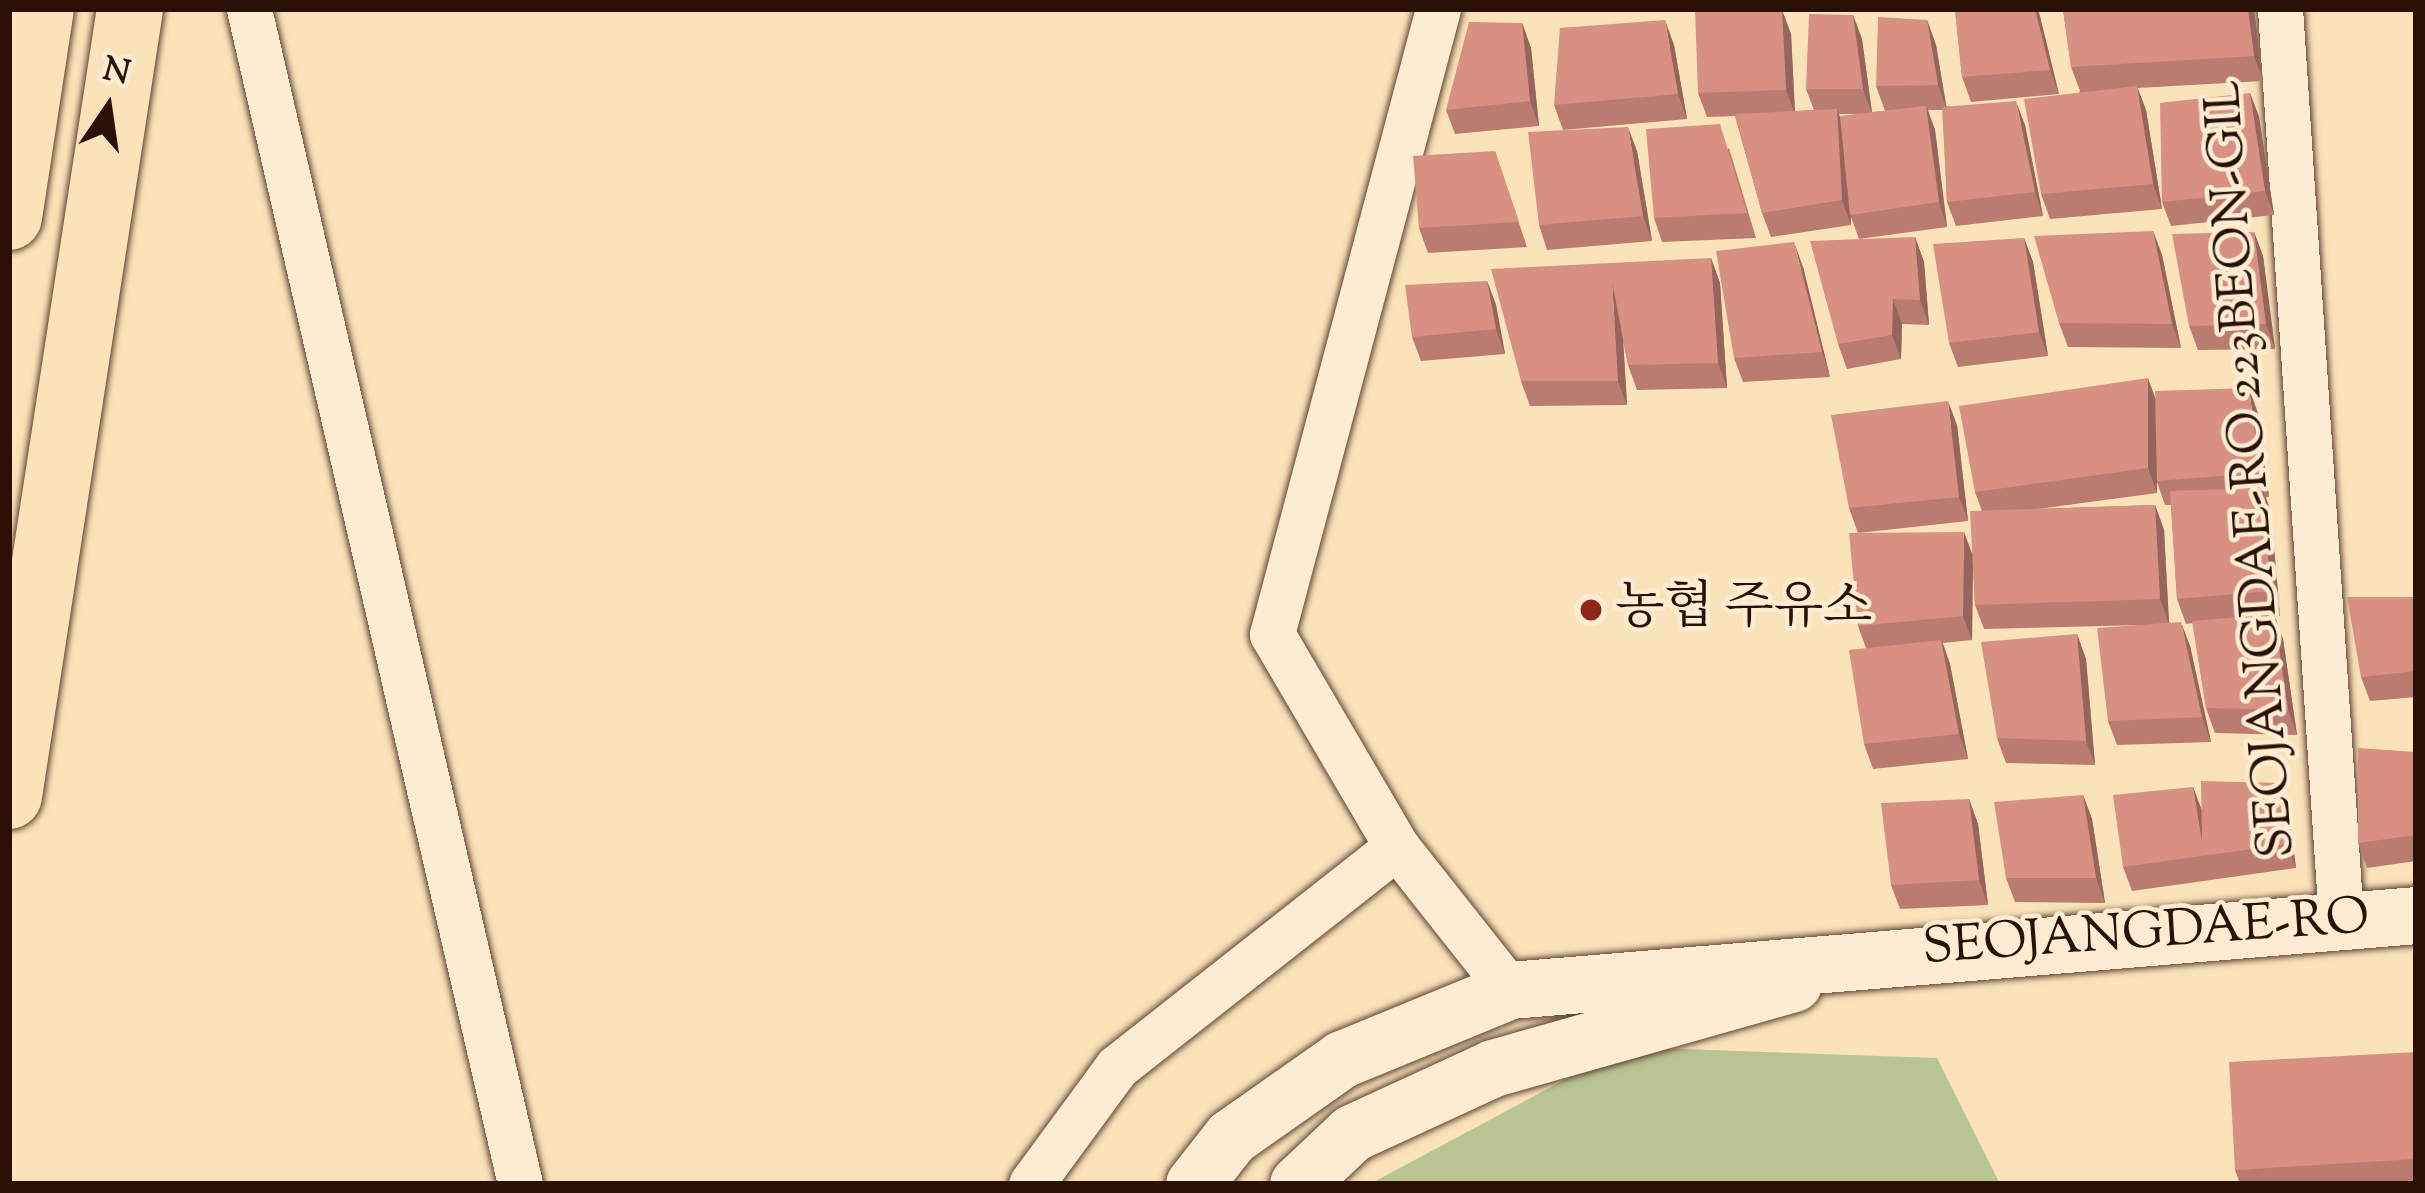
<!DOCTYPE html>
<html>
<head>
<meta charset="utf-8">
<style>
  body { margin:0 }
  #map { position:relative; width:2425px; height:1193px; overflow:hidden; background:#fae2ba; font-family:"Sorts Mill Goudy","Noto Serif KR",serif }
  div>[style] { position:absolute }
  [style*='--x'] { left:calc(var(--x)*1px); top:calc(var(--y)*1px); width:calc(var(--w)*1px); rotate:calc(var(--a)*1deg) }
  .green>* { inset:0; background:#b8c494 }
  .roads { filter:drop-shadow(0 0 3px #5f4433) drop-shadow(0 0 3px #5f4433) }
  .minor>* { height:45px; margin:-22.5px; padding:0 22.5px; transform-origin:22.5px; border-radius:22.5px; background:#fcecd2 }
  .tertiary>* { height:57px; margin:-28.5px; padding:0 28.5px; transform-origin:28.5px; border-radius:28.5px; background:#fcecd2 }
  .trunk>* { height:66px; margin:-33px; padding:0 33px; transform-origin:33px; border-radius:33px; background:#fae2ba }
  .wall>* { inset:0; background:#ba7c70 }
  .shaded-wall>* { inset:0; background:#97655b }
  .building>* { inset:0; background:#d89082 }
  .dots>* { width:33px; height:33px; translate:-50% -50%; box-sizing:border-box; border:6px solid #fcecd2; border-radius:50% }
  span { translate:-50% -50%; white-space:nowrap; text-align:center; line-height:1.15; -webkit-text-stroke:9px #fcecd2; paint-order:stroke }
  .street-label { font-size:51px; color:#2b1006 }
  .poi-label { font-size:51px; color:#2b1006 }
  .left { translate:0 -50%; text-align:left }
  .frame { position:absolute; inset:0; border:12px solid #2b1006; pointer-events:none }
  .north { position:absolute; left:48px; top:48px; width:120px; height:120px; -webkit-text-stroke:9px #fcecd2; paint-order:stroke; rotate:13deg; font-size:33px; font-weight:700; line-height:48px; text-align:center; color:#2b1006 }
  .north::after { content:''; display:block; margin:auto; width:42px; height:54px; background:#2b1006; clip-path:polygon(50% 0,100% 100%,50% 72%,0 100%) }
</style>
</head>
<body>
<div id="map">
  <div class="green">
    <i style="clip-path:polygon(1626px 1047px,1937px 1058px,2000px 1184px,1370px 1184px)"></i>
  </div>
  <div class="roads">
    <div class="minor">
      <i style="--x:249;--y:9;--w:1206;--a:77.01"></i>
      <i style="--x:1438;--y:9;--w:647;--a:104.87"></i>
      <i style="--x:1272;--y:634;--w:247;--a:59.6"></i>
      <i style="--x:1397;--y:847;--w:182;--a:51.7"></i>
      <i style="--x:2280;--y:9;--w:914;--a:86.17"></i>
      <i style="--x:1031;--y:1184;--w:145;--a:-53.7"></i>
      <i style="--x:1117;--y:1067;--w:356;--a:-38.2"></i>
    </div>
    <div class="tertiary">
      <i style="--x:1194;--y:1184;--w:60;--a:-51.8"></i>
      <i style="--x:1231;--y:1137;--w:136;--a:-35.1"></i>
      <i style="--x:1342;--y:1059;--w:182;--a:-22.3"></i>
      <i style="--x:1510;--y:990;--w:909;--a:-4.73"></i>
      <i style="--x:1298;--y:1184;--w:74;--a:-43.4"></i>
      <i style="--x:1352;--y:1133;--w:155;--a:-24.7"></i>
      <i style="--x:1493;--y:1068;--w:312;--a:-15.8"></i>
    </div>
    <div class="trunk">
      <i style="--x:9;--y:217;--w:210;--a:-81.3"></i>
      <i style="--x:9;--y:796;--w:796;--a:-81.26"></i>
    </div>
  </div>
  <div class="wall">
    <i style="clip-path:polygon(1942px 9px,2037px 9px,2059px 94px,1971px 102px,1962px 77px,1955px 10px)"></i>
    <i style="clip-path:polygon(2063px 9px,2254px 9px,2263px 81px,2137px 88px,2146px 110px,2162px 209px,2050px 219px,2041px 194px,2080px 91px,2071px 67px)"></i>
    <i style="clip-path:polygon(evenodd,1782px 10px,1791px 34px,1795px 111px,1814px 110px,1806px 89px,1853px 15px,1862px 39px,1872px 112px,1885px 111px,1876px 86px,1927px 20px,1936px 45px,1946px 106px,2025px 125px,2043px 216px,1956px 226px,1947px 202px,1943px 110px,1928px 110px,1935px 130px,1947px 227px,1859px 239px,1851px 217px,1851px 225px,1771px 237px,1762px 213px,1735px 116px,1707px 117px,1698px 93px,1782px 10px,1839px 114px,1859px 114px,1841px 119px,1839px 114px)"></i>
    <i style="clip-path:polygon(1522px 23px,1531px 48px,1539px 126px,1455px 134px,1446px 110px)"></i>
    <i style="clip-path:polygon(1674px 45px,1687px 119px,1563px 130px,1554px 105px)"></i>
    <i style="clip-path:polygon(2250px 93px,2259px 117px,2274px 215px,2171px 226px,2162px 202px)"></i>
    <i style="clip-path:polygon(1729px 148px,1756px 238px,1662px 242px,1654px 218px)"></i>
    <i style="clip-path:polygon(1495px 151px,1527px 247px,1428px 253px,1419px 228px)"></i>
    <i style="clip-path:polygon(1637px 151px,1652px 241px,1547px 250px,1539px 225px)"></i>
    <i style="clip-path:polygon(2153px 231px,2162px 255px,2181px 348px,2068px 347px,2059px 323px)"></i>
    <i style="clip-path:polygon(2254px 232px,2263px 256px,2275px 349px,2198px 350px,2189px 326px)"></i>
    <i style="clip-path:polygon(1915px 237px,1924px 262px,1929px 325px,1902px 324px,1901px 359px,1847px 369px,1838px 344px)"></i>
    <i style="clip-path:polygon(2024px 238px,2033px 262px,2048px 356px,1958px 367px,1949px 343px)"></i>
    <i style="clip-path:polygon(1711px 258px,1720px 283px,1727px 388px,1637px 390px,1628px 365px,1623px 340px,1627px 405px,1530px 406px,1521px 381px)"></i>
    <i style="clip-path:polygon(1803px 267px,1830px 377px,1743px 382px,1734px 358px)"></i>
    <i style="clip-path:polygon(1487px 281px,1496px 305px,1505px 354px,1421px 361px,1412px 337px)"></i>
    <i style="clip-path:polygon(2155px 399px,2258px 413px,2269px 497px,2266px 497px,2271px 512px,2280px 616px,2275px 616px,2283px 639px,2297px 735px,2215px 733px,2206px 708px,2193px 623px,2186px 624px,2177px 599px,2171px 505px,2165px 505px,2157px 482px,2157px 493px,2038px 509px,2155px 505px,2164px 530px,2169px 622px,2190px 646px,2211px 742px,2117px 745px,2108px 721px,2142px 625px,1984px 629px,1975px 605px,1973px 562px,1972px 640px,1943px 643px,1950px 664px,1968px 759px,1873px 769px,1864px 744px,1866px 648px,1858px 626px,1972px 555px,1982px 511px,1975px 492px)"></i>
    <i style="clip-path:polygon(1957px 425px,1968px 521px,1858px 533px,1849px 508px)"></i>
    <i style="clip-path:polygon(2416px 597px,2416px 697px,2370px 701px,2361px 677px)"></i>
    <i style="clip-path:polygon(2077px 634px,2086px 659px,2095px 765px,2006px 763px,1997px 738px)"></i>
    <i style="clip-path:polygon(2416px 752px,2416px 861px,2367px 868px,2358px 843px)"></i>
    <i style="clip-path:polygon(2279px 783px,2288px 808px,2296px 868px,2132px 891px,2123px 867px,2193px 787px,2202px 811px)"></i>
    <i style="clip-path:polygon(2083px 795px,2092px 819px,2105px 903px,2015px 902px,2006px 878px)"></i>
    <i style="clip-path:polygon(1969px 799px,1978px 824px,1988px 905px,1900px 909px,1891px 885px)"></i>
    <i style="clip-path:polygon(2416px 1052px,2416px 1184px,2240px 1184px,2235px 1170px)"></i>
  </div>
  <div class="shaded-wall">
    <i style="clip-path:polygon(2035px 9px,2038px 9px,2040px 16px,2059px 94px,2050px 70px)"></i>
    <i style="clip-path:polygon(2248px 9px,2254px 9px,2263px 81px,2254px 56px)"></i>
    <i style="clip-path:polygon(1782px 10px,1791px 34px,1795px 114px,1786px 90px)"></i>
    <i style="clip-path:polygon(1853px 15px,1862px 39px,1872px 114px,1863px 89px)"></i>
    <i style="clip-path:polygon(1665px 20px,1674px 45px,1687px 119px,1678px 94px)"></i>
    <i style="clip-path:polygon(1927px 20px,1936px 45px,1947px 110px,1938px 85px)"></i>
    <i style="clip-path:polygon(1522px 23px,1531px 48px,1539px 126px,1530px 101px)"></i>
    <i style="clip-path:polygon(2137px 86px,2146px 110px,2162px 209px,2153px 184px)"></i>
    <i style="clip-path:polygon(2250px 93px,2259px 117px,2274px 215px,2265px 191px)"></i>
    <i style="clip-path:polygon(2016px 101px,2025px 125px,2043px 216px,2035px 192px)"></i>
    <i style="clip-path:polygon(1926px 106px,1935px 130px,1947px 227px,1939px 202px)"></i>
    <i style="clip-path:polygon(1837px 109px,1846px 134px,1851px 225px,1842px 200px)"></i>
    <i style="clip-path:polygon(1628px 127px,1637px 151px,1652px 241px,1643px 216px)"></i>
    <i style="clip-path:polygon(2153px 231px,2162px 255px,2181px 348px,2172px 324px)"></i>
    <i style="clip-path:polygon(2254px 232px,2263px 256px,2275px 349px,2266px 324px)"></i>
    <i style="clip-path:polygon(1915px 237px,1924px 262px,1929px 325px,1920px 300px)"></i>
    <i style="clip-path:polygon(2024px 238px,2033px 262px,2048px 356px,2039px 332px)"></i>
    <i style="clip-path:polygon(1794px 242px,1803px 267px,1830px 377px,1822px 352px)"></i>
    <i style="clip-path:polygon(1711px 258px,1720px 283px,1727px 388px,1718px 363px)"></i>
    <i style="clip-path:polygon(1487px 281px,1496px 305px,1505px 354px,1496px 329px)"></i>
    <i style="clip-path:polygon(1612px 281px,1621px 305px,1627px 405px,1618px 381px)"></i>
    <i style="clip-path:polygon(1893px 299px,1902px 324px,1901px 359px,1892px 335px)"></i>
    <i style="clip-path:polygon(2148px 378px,2157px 403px,2157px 493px,2148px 468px)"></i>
    <i style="clip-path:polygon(2249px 388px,2258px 413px,2269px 497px,2260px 473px)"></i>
    <i style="clip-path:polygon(1948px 401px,1957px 425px,1968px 521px,1959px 497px)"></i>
    <i style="clip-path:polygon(2262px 488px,2271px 512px,2280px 616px,2271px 591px)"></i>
    <i style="clip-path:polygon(2155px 505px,2164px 530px,2169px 624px,2160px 599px)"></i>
    <i style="clip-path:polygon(1964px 532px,1973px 556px,1972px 640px,1963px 616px)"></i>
    <i style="clip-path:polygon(2274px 614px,2283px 639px,2297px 735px,2288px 710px)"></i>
    <i style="clip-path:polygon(2181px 622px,2190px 646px,2211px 742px,2202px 717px)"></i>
    <i style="clip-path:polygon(2077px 634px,2086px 659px,2095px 765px,2086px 741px)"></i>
    <i style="clip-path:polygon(1941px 640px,1950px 664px,1968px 759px,1959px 734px)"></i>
    <i style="clip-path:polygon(2279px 783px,2288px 808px,2296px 868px,2287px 844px)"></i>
    <i style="clip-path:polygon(2193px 787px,2202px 811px,2202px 842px)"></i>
    <i style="clip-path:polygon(2083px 795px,2092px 819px,2105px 903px,2096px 878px)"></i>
    <i style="clip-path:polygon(1969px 799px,1978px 824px,1988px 905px,1979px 880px)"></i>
  </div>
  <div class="building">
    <i style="clip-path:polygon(1695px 9px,1782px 10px,1786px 90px,1698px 93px)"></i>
    <i style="clip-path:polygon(1955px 9px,2035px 9px,2050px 70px,1962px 77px)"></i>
    <i style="clip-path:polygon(2063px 9px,2248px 9px,2254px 56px,2071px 67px)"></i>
    <i style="clip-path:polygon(1809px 14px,1853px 15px,1863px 89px,1806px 89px)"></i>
    <i style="clip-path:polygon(1878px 17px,1927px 20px,1938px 85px,1876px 86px)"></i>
    <i style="clip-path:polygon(1665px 20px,1678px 94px,1554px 105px,1560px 28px)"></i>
    <i style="clip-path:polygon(1469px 22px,1522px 23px,1530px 101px,1446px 110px)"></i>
    <i style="clip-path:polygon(2137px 86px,2153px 184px,2041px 194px,2024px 99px)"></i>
    <i style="clip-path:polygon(2250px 93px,2265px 191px,2162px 202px,2160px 103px)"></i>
    <i style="clip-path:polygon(2016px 101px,2035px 192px,1947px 202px,1942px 107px)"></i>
    <i style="clip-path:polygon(1926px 106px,1939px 202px,1850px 215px,1840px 116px)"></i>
    <i style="clip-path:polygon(1837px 109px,1842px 200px,1762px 213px,1735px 114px)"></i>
    <i style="clip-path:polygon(1720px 124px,1747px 213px,1654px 218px,1646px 129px)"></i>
    <i style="clip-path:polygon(1628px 127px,1643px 216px,1539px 225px,1528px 132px)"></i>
    <i style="clip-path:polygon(1495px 151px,1519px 222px,1419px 228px,1413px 156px)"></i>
    <i style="clip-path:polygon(2153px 231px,2172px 324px,2059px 323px,2034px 236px)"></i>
    <i style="clip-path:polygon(2254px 232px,2266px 324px,2189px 326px,2172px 234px)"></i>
    <i style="clip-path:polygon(1915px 237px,1920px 300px,1893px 299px,1892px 335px,1838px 344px,1810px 241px)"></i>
    <i style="clip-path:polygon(2024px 238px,2039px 332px,1949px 343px,1933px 244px)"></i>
    <i style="clip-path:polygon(1794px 242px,1822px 352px,1734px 358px,1716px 251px)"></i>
    <i style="clip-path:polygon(1711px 258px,1718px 363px,1628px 365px,1612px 281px,1618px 381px,1521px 381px,1491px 269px)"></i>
    <i style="clip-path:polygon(1487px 281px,1496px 329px,1412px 337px,1405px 285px)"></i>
    <i style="clip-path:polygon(2148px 378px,2148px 468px,1975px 492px,1959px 406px)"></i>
    <i style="clip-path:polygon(2249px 388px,2260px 473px,2157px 481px,2155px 391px)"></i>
    <i style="clip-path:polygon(1948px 401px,1959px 497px,1849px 508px,1831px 415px)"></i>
    <i style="clip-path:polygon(2262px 488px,2271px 591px,2177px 599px,2170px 491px)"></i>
    <i style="clip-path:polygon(2155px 505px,2160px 599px,1975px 605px,1970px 511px)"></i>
    <i style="clip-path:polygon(1964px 532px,1963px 616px,1858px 626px,1849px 533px)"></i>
    <i style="clip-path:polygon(2347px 597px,2416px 597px,2416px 671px,2361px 677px)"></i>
    <i style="clip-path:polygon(2274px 614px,2288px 710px,2206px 708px,2192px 621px)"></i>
    <i style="clip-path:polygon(2181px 622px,2202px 717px,2108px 721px,2097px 628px)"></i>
    <i style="clip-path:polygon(2077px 634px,2086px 741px,1997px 738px,1981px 642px)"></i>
    <i style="clip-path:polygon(1941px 640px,1959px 734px,1864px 744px,1849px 650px)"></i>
    <i style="clip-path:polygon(2358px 748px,2416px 752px,2416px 835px,2358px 843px)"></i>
    <i style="clip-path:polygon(2201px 781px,2279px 783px,2287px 844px,2123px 867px,2113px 795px,2193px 787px,2202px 842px)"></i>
    <i style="clip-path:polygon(2083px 795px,2096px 878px,2006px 878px,1994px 802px)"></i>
    <i style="clip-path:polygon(1969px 799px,1979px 880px,1891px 885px,1881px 803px)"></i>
    <i style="clip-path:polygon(2416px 1052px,2416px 1159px,2235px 1170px,2229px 1062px)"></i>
  </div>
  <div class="dots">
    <i style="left:1591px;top:610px;background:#8f2418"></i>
  </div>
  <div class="street-label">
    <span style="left:2253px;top:469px;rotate:-94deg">SEOJANGDAE-RO 223BEON-GIL</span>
    <span style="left:2146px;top:935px;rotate:-4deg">SEOJANGDAE-RO</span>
  </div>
  <div class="poi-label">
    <span class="left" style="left:1615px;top:610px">농협 주유소</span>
  </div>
  <div class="frame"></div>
  <div class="north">N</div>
</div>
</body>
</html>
